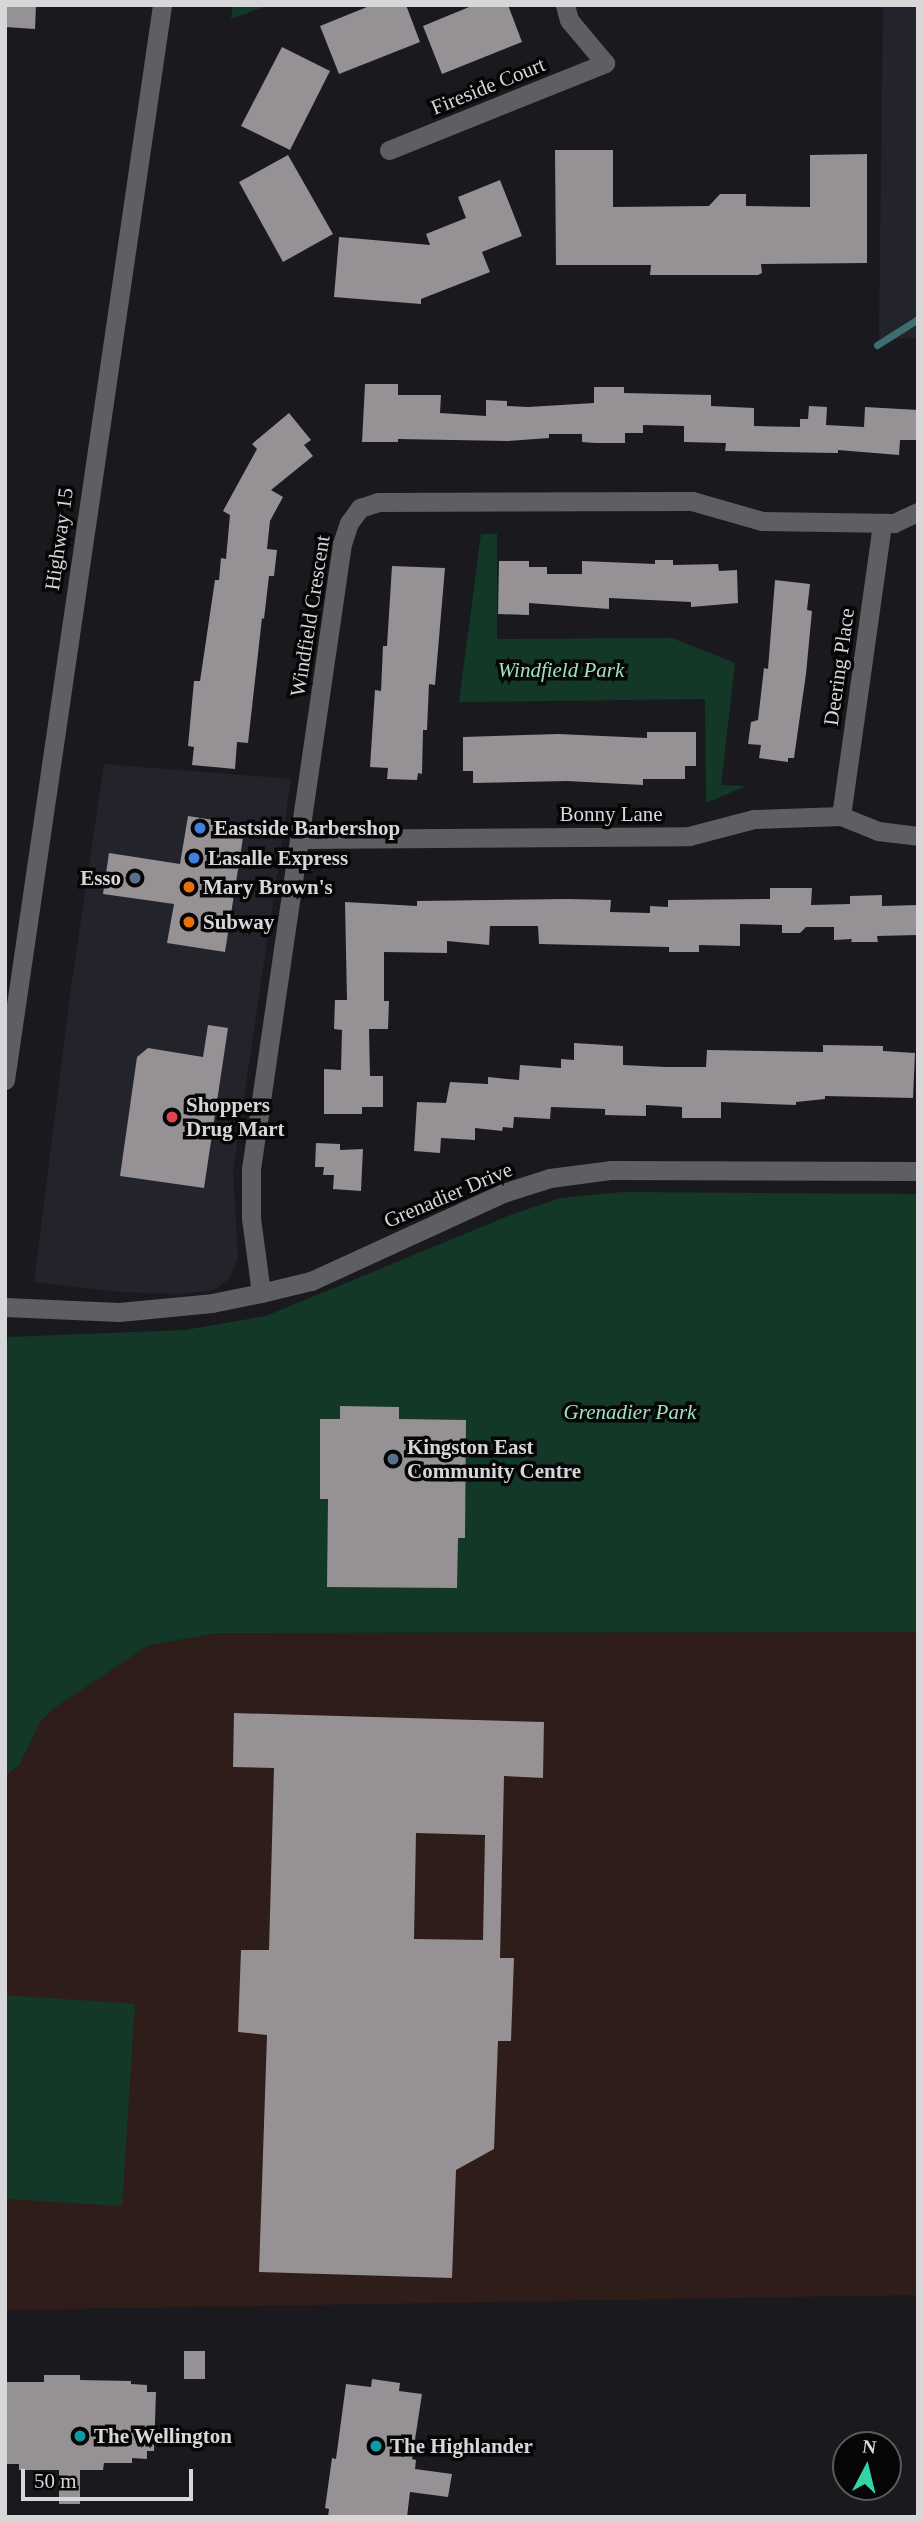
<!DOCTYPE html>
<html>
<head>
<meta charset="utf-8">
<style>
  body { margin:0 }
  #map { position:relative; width:923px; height:2522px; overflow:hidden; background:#1a1a1e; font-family:"Times New Roman",serif }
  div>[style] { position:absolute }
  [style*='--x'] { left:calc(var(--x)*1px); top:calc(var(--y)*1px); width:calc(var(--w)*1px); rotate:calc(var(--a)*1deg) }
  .built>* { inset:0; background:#23232c }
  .education>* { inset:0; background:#2f1d19 }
  .green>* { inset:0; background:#133828 }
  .stream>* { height:7px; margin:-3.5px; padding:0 3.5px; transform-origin:3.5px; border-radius:3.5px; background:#3d6e72 }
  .building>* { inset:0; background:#959194 }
  .minor>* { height:19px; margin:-9.5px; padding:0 9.5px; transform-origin:9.5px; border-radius:9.5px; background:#5e5f63 }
  .secondary>* { height:19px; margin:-9.5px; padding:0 9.5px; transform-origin:9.5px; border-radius:9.5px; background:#5e5f63 }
  .dots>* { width:19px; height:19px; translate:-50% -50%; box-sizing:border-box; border:4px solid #060607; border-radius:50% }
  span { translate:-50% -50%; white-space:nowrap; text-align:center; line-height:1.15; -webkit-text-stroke:7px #060607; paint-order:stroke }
  .street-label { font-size:21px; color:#d7d7da }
  .park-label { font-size:21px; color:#9fe2c1; font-style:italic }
  .poi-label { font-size:21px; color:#d7d7da; font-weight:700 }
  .left { translate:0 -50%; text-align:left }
  .right { translate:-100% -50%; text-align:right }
  .frame { position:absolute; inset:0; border:7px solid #d7d7da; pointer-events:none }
  .north { position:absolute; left:832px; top:2431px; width:70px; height:70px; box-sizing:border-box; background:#060607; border:2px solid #5a5a5b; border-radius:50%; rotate:7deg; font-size:19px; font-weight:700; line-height:28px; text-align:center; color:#d7d7da }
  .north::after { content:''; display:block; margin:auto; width:24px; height:32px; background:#33d4a8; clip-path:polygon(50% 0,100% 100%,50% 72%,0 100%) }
  .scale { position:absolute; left:21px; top:2469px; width:172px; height:32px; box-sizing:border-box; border:4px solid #d7d7da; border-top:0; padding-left:9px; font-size:21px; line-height:24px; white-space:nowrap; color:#d7d7da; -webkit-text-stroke:5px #060607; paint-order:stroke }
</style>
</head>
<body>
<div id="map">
  <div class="built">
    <i style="clip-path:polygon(883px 5px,918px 5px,918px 338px,879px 339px)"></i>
    <i style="clip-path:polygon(104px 764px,291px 779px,233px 1172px,238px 1257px,229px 1279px,214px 1290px,180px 1294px,121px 1292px,34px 1282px,71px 988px)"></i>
  </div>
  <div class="education">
    <i style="clip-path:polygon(918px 1632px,918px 2295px,5px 2310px,5px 1777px,20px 1764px,40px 1722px,53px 1709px,149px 1645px,219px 1633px)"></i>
  </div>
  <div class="green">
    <i style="clip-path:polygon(233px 5px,269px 5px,231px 19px)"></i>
    <i style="clip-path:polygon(481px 534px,497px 534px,497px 639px,672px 638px,735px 663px,721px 785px,746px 786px,706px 803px,705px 699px,459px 702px)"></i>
    <i style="clip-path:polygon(623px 1192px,918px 1194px,918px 1632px,219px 1633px,149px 1645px,53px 1709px,40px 1722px,20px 1764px,5px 1777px,5px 1359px,8px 1337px,185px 1330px,266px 1316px,508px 1216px,560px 1198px)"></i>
    <i style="clip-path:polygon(6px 1995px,135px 2004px,122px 2206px,5px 2199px)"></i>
  </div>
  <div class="stream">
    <i style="--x:877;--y:345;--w:49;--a:-32.4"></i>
  </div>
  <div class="building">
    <i style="clip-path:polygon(5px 5px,36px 5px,35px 29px,5px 27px)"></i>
    <i style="clip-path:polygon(372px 5px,406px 5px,420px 42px,339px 74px,320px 26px)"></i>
    <i style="clip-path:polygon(474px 5px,508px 5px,522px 42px,442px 74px,423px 26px)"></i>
    <i style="clip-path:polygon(282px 47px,330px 71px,290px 150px,241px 126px)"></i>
    <i style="clip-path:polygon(555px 150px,613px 150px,613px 207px,709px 206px,720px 194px,746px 194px,746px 206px,810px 207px,810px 155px,867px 154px,867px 263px,761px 264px,762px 273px,758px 275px,650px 275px,651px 265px,556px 265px)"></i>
    <i style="clip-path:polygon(288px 155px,333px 234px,283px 262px,239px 182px)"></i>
    <i style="clip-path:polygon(500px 180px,522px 236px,482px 252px,490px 272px,421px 299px,421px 304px,334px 297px,339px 237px,430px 245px,426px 234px,466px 218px,458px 197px)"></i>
    <i style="clip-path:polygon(365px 384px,398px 384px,398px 395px,441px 395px,440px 413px,486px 416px,486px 400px,507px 401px,507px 406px,528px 407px,594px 403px,594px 387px,624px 387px,624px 393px,711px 395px,711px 406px,754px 408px,754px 426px,800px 427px,800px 419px,808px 419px,809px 406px,827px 407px,826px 425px,864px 427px,865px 407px,918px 410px,918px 440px,900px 440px,899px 455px,838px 450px,838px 453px,725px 451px,726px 443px,684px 442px,684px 426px,643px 425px,643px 433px,625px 433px,625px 443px,595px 443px,582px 442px,582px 434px,549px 434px,549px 438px,508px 441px,398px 439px,398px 442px,362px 442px)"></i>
    <i style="clip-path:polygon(289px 413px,311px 440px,304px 445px,313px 456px,271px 490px,283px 497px,270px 521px,267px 549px,277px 550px,274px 576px,269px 576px,264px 619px,262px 618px,248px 743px,237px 742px,235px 769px,192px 765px,194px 747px,188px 746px,194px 681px,200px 681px,215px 580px,219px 580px,221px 558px,226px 559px,230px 515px,223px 511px,257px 449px,252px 444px)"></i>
    <i style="clip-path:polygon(655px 560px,673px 560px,673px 565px,718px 564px,719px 571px,737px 570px,738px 603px,691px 607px,691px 602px,609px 598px,609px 609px,529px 603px,529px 615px,498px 614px,499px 561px,529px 561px,529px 567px,547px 567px,547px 574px,582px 574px,582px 561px,655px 564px)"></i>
    <i style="clip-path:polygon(392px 566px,445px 568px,435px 685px,429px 684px,427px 730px,423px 730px,422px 774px,418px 773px,417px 780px,387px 779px,388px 768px,370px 767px,375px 690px,381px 691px,383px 646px,387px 646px)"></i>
    <i style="clip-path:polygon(775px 580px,810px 584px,807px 610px,812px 611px,806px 674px,794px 758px,788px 758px,788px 762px,759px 758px,761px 745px,748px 744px,751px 722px,758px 720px,764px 668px,768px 669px)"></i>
    <i style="clip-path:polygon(647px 732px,696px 732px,696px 766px,685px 766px,685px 779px,643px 779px,643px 785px,567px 781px,473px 783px,473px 771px,463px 771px,463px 737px,558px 734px,647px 738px)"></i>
    <i style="clip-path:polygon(188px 816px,245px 825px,225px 952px,167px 943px,174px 904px,103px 894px,109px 853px,180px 864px)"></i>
    <i style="clip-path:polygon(770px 888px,812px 888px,811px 905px,850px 904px,850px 896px,882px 895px,882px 906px,918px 905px,918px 935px,877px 936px,878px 942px,851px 942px,852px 939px,834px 940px,834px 927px,806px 927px,800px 933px,782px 933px,782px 925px,740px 924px,740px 946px,699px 945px,699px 952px,669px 952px,669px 947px,539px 944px,538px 926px,490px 926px,489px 945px,447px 941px,447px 953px,384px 952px,384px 1001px,389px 1001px,388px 1029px,369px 1029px,370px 1076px,383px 1076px,383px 1107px,362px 1107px,362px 1114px,324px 1114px,324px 1069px,341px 1070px,342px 1030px,334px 1029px,335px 1000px,347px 1000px,345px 902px,417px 906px,417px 901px,568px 899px,611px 900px,610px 912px,650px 913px,650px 906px,668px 907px,668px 900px,770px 899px)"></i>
    <i style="clip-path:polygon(208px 1025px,228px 1028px,204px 1188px,120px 1176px,137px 1057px,148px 1048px,203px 1057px)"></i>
    <i style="clip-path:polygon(574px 1043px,623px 1046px,623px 1065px,666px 1067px,706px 1067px,707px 1050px,823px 1052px,823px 1045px,883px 1046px,883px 1051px,915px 1053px,913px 1098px,825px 1096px,825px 1099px,796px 1102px,796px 1105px,721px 1102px,721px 1118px,682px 1118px,682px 1107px,646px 1105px,646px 1116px,605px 1115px,605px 1109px,551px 1107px,550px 1119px,514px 1117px,513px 1128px,503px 1127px,502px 1131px,475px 1128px,475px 1140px,441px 1138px,440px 1153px,414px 1151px,417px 1102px,446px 1103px,450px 1082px,488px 1084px,488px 1077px,519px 1080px,520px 1065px,561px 1068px,561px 1059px,574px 1060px)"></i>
    <i style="clip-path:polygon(316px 1143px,340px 1144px,340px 1150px,363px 1149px,361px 1191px,333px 1189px,334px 1175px,323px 1175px,324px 1167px,315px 1167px)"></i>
    <i style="clip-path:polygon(340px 1406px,399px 1407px,399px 1419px,466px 1420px,465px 1538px,458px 1538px,457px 1588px,327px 1587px,328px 1499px,320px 1499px,320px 1419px,340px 1419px)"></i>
    <i style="clip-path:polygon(evenodd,234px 1713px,544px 1722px,543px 1778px,504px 1776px,500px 1958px,514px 1958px,511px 2041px,498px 2041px,494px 2149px,456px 2170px,452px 2278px,259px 2272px,267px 2035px,238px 2032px,241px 1950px,269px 1950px,274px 1768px,233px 1767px,234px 1713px,416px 1833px,485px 1835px,483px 1940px,414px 1939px,416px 1833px)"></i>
    <i style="clip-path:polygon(184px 2351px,205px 2351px,205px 2379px,184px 2379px)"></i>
    <i style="clip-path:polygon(44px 2375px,80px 2375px,80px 2380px,131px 2381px,131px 2384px,147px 2385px,147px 2392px,156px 2392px,154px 2451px,147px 2451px,147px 2459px,132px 2458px,132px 2463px,104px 2463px,103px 2470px,80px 2470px,80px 2504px,59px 2504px,59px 2470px,19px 2470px,19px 2464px,5px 2464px,5px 2382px,44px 2382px)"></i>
    <i style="clip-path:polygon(372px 2379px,400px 2383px,399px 2391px,422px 2394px,412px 2459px,416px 2460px,415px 2469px,452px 2474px,448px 2497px,410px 2492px,407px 2517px,328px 2517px,329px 2509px,325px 2508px,332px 2458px,336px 2459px,346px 2384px,371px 2387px)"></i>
  </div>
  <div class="minor">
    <i style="--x:389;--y:150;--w:233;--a:-21.9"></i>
    <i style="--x:605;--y:63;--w:56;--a:-129.9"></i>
    <i style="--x:569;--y:20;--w:16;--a:-105"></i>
    <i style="--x:841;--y:816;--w:296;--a:-82"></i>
    <i style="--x:299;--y:839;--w:390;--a:-0.4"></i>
    <i style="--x:689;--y:836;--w:67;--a:-14.7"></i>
    <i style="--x:754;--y:819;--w:87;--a:-2"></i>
    <i style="--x:841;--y:816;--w:40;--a:22"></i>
    <i style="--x:878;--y:831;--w:40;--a:7.1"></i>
    <i style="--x:261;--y:1293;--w:76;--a:-97.6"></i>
    <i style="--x:251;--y:1218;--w:49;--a:-90"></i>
    <i style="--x:251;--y:1169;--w:632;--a:-81.72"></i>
    <i style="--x:342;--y:544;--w:22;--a:-72"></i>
    <i style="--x:349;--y:523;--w:19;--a:-54"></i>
    <i style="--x:360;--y:508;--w:19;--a:-18"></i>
    <i style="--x:378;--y:502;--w:314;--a:-0.2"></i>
    <i style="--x:692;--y:501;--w:73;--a:15.9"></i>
    <i style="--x:762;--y:521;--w:132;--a:0.9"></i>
    <i style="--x:894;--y:523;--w:26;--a:-25"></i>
    <i style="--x:5;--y:1307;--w:114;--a:2.5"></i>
    <i style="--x:119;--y:1312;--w:93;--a:-5.5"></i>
    <i style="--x:212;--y:1303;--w:50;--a:-11.5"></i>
    <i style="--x:261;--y:1293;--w:51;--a:-13.5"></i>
    <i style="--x:311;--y:1281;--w:211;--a:-24.6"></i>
    <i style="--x:503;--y:1193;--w:49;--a:-17.7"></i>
    <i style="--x:550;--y:1178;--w:62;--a:-7.5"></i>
    <i style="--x:611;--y:1170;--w:307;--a:0.2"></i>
  </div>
  <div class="secondary">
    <i style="--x:5;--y:1080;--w:1086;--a:-81.69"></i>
  </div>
  <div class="dots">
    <i style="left:200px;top:828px;background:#3f7fe0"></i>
    <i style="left:194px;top:858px;background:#3f7fe0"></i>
    <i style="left:135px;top:878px;background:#5c6f8a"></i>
    <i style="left:189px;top:887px;background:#e8710a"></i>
    <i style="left:189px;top:922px;background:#e8710a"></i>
    <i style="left:172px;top:1117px;background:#e0444e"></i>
    <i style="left:393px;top:1459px;background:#5c6f8a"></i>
    <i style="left:80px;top:2436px;background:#0f9aa8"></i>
    <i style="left:376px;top:2446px;background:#0f9aa8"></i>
  </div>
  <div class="street-label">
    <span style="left:488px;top:86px;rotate:-22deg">Fireside Court</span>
    <span style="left:59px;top:539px;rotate:-82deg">Highway 15</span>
    <span style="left:310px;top:616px;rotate:-81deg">Windfield Crescent</span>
    <span style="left:839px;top:667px;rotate:-82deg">Deering Place</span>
    <span style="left:611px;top:814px">Bonny Lane</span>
    <span style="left:448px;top:1195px;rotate:-23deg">Grenadier Drive</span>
  </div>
  <div class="park-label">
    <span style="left:561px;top:670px">Windfield Park</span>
    <span style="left:630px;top:1412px">Grenadier Park</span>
  </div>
  <div class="poi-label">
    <span class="left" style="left:214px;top:828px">Eastside Barbershop</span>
    <span class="left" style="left:208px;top:858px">Lasalle Express</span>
    <span class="right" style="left:121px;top:878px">Esso</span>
    <span class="left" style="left:203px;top:887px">Mary Brown's</span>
    <span class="left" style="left:203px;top:922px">Subway</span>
    <span class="left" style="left:186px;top:1117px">Shoppers<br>Drug Mart</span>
    <span class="left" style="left:407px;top:1459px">Kingston East<br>Community Centre</span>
    <span class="left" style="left:94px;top:2436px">The Wellington</span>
    <span class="left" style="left:390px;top:2446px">The Highlander</span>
  </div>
  <div class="frame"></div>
  <div class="north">N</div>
  <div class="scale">50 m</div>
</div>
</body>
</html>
